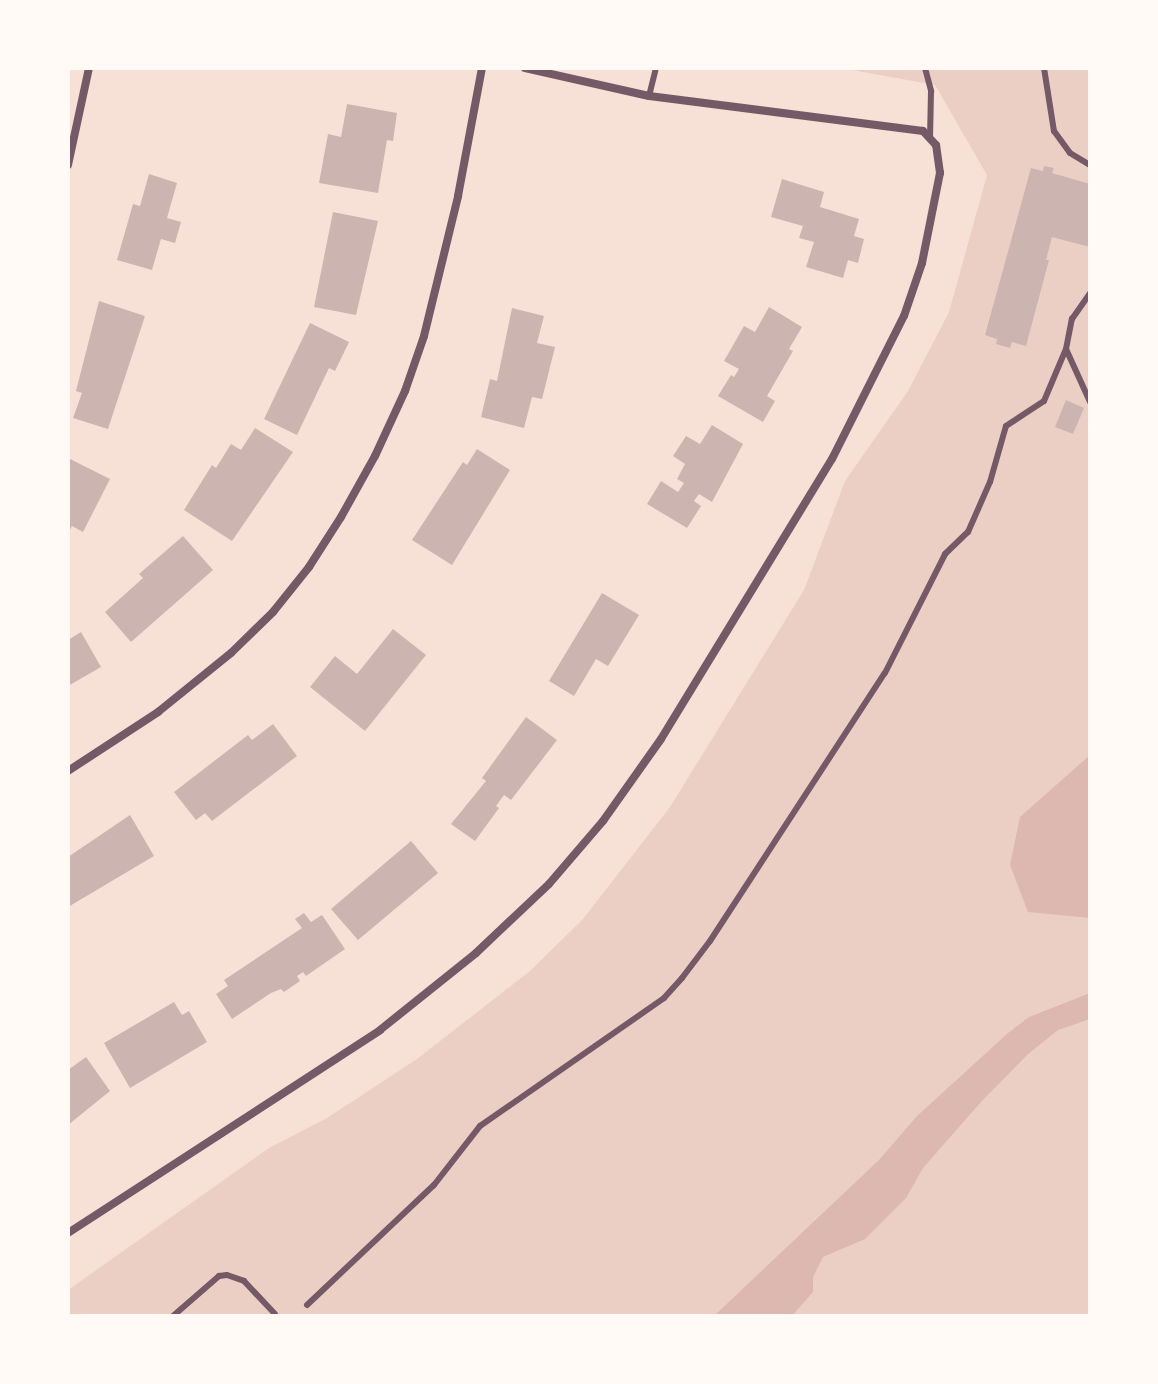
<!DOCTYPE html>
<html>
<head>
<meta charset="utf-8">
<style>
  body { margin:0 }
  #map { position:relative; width:1158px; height:1384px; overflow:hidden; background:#f7e1d7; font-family:Ubuntu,sans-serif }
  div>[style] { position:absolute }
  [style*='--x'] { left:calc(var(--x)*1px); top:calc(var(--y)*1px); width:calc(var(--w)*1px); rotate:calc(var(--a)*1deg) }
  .green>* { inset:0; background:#ebcfc5 }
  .water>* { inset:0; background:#dcb8b0 }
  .building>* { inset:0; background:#ccb4b1 }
  .service>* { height:6px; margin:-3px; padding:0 3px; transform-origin:3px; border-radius:3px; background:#755966 }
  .minor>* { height:8px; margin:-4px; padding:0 4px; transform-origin:4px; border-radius:4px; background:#755966 }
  span { translate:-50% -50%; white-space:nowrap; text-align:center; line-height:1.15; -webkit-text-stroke:6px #fffaf5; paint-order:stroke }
  .frame { position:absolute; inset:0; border:70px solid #fffaf5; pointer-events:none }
</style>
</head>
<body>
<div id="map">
  <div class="green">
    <i style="clip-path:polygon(841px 68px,1090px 68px,1090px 1316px,68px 1316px,68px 1290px,269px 1148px,327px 1118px,417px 1059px,530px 971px,583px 919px,670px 807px,804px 590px,845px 481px,908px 391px,949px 312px,987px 175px,935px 85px)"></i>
  </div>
  <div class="water">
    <i style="clip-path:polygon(1090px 755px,1090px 918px,1028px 912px,1010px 865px,1020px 817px)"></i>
    <i style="clip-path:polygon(1090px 993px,1090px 1019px,1058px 1030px,1027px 1055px,981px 1102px,923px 1168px,906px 1198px,865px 1239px,823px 1257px,813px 1277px,813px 1292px,792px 1316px,714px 1316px,879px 1160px,917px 1116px,1008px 1033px,1029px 1017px)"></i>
  </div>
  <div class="building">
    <i style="clip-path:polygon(347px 104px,397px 113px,393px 141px,387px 140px,378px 193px,319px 183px,328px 134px,341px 137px)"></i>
    <i style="clip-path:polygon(1044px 166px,1054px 168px,1052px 173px,1090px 184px,1090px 247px,1052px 237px,1046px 260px,1049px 260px,1026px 346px,1012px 342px,1010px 348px,996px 344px,997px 339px,985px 335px,1031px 168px,1043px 171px)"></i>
    <i style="clip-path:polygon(149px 174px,177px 183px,167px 218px,181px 222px,175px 243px,161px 239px,152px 270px,117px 260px,133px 204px,140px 206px)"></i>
    <i style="clip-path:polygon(782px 179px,824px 192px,820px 207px,859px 219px,854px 236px,864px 239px,858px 263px,848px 260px,843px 278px,806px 267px,814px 242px,799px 238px,803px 226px,771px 217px)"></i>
    <i style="clip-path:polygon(333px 212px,378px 221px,356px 315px,314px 307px)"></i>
    <i style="clip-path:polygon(99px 301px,145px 316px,108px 429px,73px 418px,82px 393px,76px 391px)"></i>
    <i style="clip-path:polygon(769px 307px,802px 327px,789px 349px,793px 351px,767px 396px,775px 401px,763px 422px,718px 396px,731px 375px,734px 377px,739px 369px,724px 361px,744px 326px,755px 332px)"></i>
    <i style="clip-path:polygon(512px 308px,544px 316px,537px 343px,555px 347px,542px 399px,532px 397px,524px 428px,481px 417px,490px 379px,497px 381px)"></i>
    <i style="clip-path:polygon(310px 323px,349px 342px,335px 371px,329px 368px,297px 435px,264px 419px)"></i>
    <i style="clip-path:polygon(1066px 400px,1084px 408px,1073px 434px,1055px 427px)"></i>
    <i style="clip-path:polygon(712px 425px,743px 444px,712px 502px,699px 494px,694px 501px,701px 506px,687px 528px,647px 504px,661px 481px,678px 492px,684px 483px,677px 479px,685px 464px,673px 456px,686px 436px,700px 444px)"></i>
    <i style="clip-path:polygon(255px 428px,293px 452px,232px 541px,184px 510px,212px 465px,216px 468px,231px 444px,241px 450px)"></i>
    <i style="clip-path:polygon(477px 449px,510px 470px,452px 565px,412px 540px,463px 462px,467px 465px)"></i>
    <i style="clip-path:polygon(68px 458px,110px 479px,83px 532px,72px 526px,68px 534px)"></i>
    <i style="clip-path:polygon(183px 536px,213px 570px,131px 642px,105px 612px,143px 578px,139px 574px)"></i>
    <i style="clip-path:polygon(602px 593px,639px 615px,608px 666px,596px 659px,574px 696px,549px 681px)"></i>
    <i style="clip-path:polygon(393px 629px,426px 655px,365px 731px,310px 687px,335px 656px,357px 674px)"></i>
    <i style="clip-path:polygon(81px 632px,101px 667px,68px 686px,68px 640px)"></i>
    <i style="clip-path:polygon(526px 717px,557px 740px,511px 800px,504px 795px,496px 806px,499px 808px,475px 841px,451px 824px,486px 781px,482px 778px)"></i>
    <i style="clip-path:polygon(273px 724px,297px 756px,212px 821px,205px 813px,196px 820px,174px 792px,248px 735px,252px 740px)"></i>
    <i style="clip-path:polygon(130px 815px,154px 856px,68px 907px,68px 857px)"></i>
    <i style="clip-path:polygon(411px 841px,438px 873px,358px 940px,331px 909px)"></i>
    <i style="clip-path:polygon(304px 913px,311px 922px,322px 915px,345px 949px,306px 976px,303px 972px,297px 976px,300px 981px,284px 992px,281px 989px,271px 993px,232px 1019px,216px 994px,228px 986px,224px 980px,302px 928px,295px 919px)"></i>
    <i style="clip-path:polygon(174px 1002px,182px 1015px,189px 1011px,207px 1042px,130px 1088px,104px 1043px)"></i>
    <i style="clip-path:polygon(86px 1057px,110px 1091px,68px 1125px,68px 1070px)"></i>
  </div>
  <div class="service">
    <i style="--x:925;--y:68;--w:24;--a:75"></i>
    <i style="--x:931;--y:91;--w:47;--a:91.2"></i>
    <i style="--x:1044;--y:68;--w:64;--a:81"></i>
    <i style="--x:1054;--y:131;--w:27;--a:54"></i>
    <i style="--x:1070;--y:153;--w:23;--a:31"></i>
    <i style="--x:649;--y:96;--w:29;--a:-76"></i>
    <i style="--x:1066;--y:349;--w:58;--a:65.6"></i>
    <i style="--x:307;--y:1305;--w:175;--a:-43.4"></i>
    <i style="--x:434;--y:1185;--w:75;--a:-52.1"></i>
    <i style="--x:480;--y:1126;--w:224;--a:-34.8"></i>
    <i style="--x:664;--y:998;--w:27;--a:-48"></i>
    <i style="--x:682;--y:978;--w:46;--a:-52.9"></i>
    <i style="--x:710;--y:941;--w:320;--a:-56.9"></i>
    <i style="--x:885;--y:673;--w:133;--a:-63.2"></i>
    <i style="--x:945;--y:554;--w:32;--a:-44"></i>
    <i style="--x:968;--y:532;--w:55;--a:-66.3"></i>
    <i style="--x:990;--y:482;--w:58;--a:-74.1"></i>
    <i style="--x:1006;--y:426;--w:45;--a:-33.3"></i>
    <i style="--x:1044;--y:401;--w:56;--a:-67.1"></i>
    <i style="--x:1066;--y:349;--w:31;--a:-79"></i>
    <i style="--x:1072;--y:319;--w:32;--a:-55"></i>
    <i style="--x:173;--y:1316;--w:61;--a:-41"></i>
    <i style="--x:219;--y:1276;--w:8;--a:-7"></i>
    <i style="--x:227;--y:1275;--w:18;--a:19"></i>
    <i style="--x:244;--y:1281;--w:45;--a:46.8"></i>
  </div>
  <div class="minor">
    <i style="--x:68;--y:165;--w:99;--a:-77.8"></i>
    <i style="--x:68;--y:771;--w:108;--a:-33.2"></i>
    <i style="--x:158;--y:712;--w:94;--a:-38.9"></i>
    <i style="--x:231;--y:653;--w:59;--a:-44.3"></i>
    <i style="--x:273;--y:612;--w:58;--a:-51.3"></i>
    <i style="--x:309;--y:567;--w:59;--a:-57.4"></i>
    <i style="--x:341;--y:517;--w:70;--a:-60.9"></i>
    <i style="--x:375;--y:456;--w:72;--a:-65.2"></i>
    <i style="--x:405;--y:391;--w:58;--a:-70.9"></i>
    <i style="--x:424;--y:336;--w:144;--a:-76.3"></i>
    <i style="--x:458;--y:196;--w:130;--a:-79.4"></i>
    <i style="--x:68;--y:1233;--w:372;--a:-33"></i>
    <i style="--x:380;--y:1030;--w:123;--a:-38.7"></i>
    <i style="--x:476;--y:953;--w:100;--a:-43.4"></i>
    <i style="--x:549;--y:884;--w:83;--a:-49.4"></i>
    <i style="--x:603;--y:821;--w:100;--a:-54.7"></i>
    <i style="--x:661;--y:739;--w:328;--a:-58.6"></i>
    <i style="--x:832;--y:459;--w:160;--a:-63.3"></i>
    <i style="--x:904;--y:316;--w:56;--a:-71.2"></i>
    <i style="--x:922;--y:263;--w:92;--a:-78.7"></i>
    <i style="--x:940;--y:173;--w:28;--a:-98"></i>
    <i style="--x:936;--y:145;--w:19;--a:-133"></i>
    <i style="--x:923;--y:131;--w:276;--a:-172.7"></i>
    <i style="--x:649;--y:96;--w:127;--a:-167.3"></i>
  </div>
  <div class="frame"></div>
</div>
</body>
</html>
